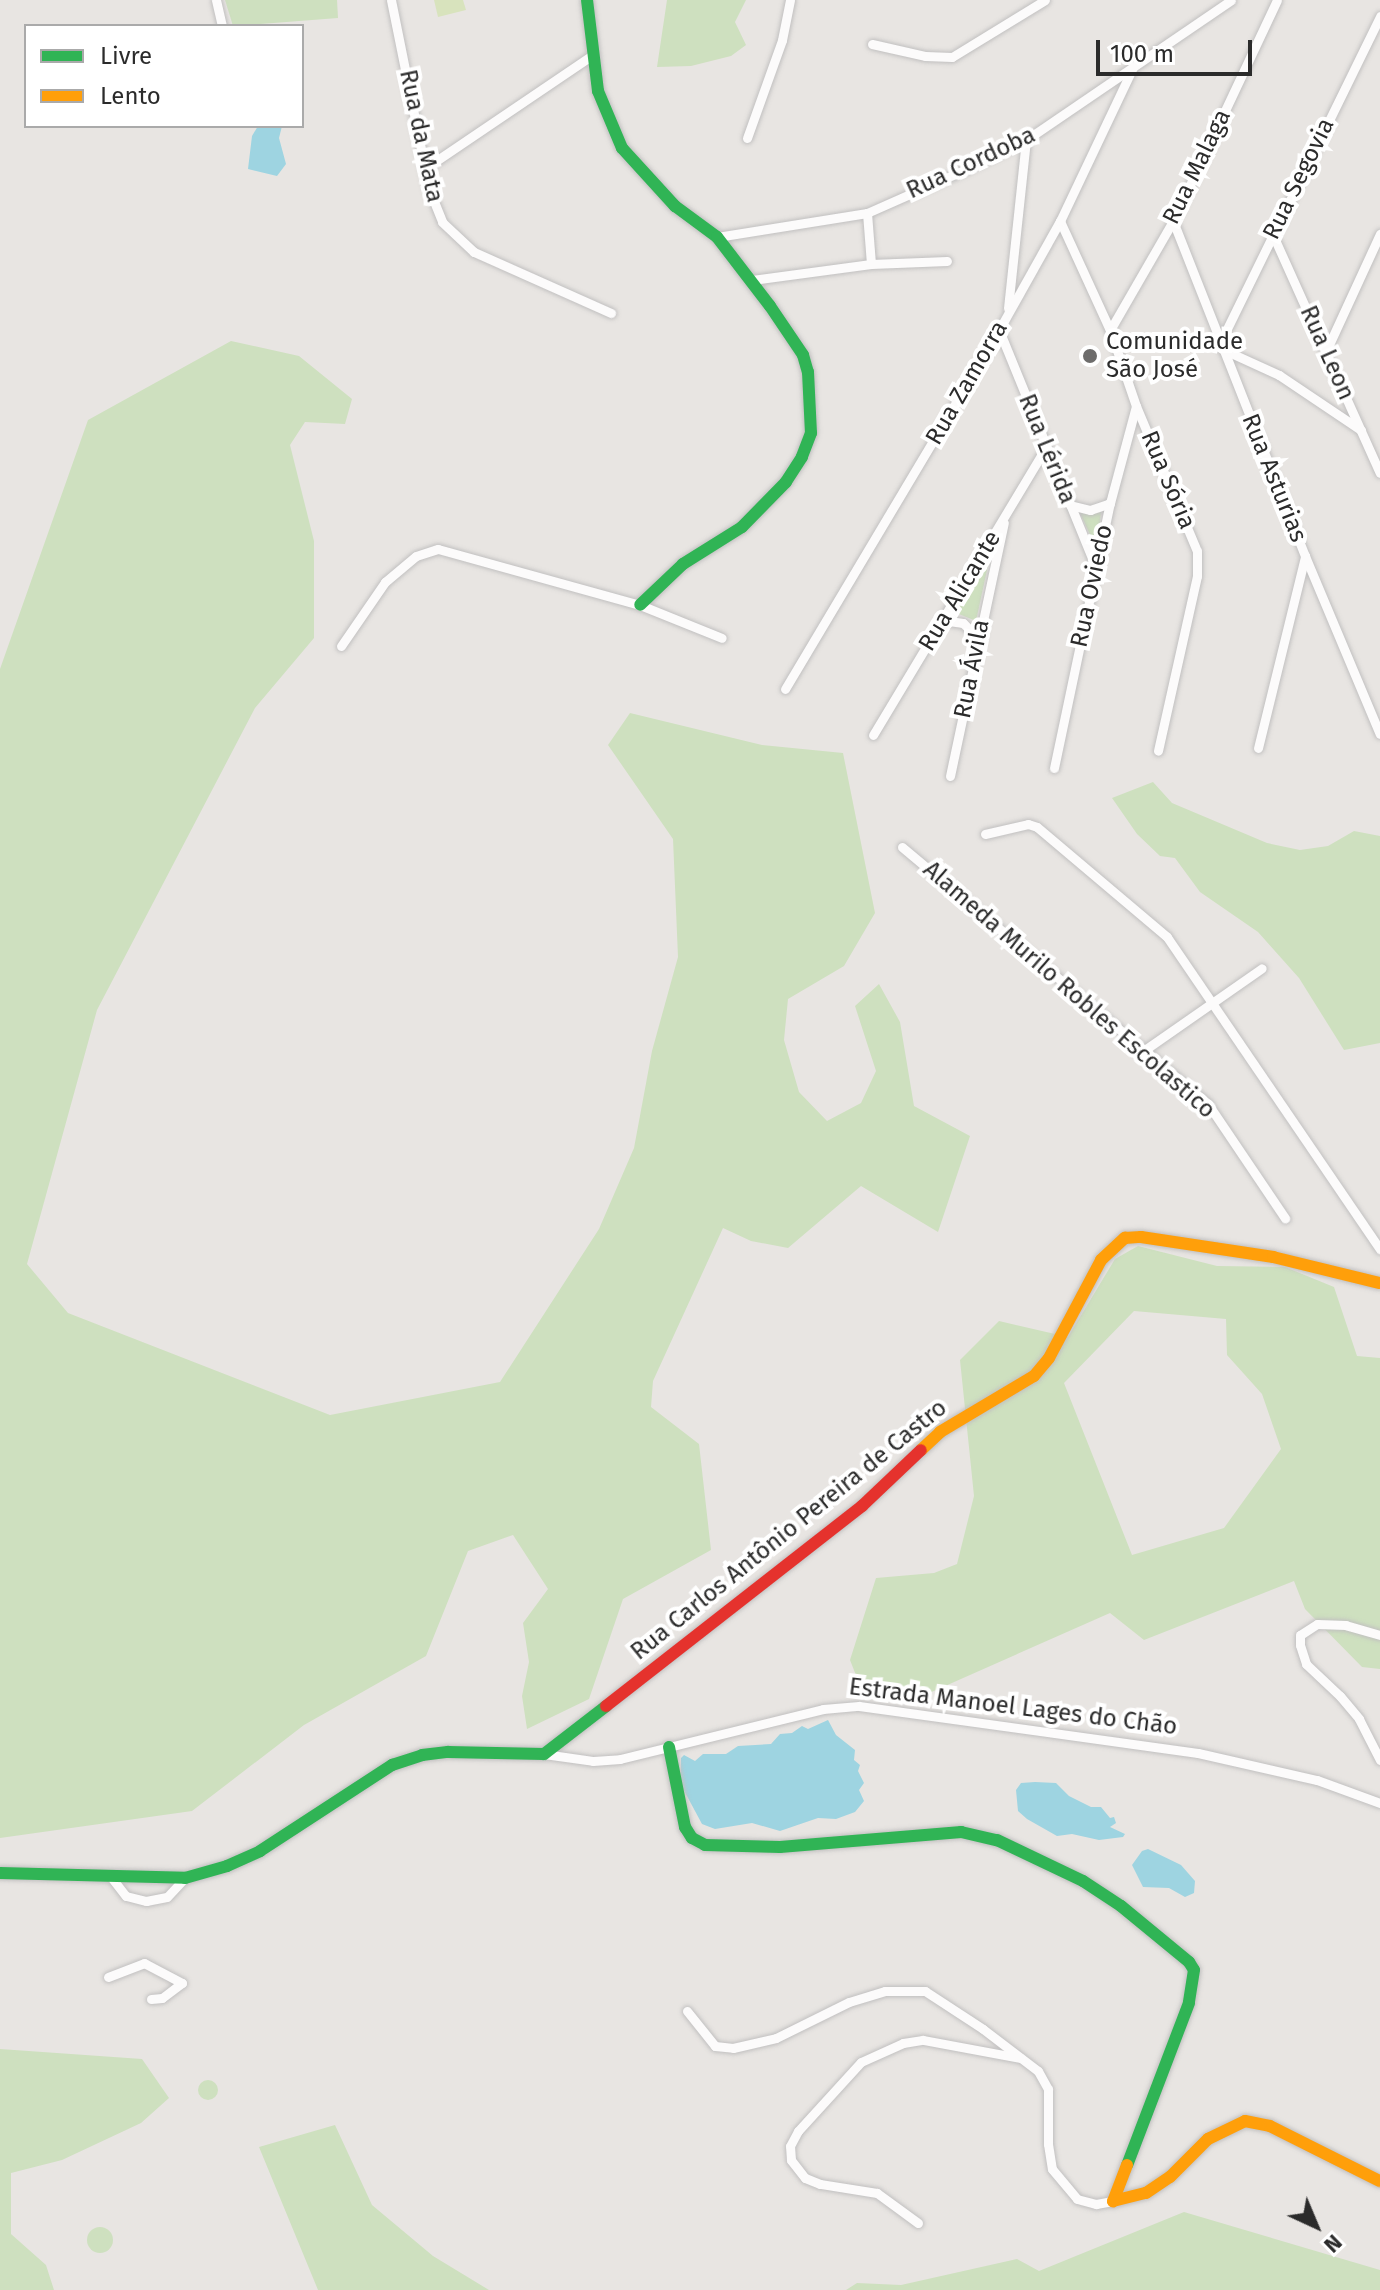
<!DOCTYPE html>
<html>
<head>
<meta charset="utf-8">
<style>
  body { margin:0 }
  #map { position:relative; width:1380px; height:2290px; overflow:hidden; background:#e8e5e2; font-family:"Fira Sans",sans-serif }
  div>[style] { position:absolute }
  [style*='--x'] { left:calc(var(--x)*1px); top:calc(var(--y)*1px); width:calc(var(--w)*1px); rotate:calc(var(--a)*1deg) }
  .green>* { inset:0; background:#cee0bf }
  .round { border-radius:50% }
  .pitch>* { inset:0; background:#d8e3bd }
  .water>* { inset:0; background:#9ed4e1 }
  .roads { filter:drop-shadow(0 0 2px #c1c0c0) drop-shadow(0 0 2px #c1c0c0) }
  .street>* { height:9px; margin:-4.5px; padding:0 4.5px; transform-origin:4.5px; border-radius:4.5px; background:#fcfbfb }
  .fast>* { height:12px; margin:-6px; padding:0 6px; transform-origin:6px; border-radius:6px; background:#30b455 }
  .slow>* { height:12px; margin:-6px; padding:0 6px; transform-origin:6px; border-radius:6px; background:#ff9f0a }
  .jam>* { height:12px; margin:-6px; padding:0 6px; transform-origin:6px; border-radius:6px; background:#e5322d }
  .dots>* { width:22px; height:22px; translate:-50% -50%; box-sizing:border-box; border:4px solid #fff; border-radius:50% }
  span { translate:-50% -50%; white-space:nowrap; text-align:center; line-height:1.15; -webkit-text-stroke:8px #fff; paint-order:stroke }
  .street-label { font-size:24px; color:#2b2b2b }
  .poi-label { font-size:24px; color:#2b2b2b }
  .left { translate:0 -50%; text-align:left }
  .legend { position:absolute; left:24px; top:24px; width:280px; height:104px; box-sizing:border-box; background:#fff; border:2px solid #aaa; margin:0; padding:10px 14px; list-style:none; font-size:24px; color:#2b2b2b }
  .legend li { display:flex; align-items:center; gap:16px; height:40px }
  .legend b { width:40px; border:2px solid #aaa }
  .north { position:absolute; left:1276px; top:2186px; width:80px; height:80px; -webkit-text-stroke:6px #fff; paint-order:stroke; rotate:136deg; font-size:22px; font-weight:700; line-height:32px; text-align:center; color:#2b2b2b }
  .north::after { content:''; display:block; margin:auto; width:28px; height:36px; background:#2b2b2b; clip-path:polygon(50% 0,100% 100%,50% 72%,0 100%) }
  .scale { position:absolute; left:1096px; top:40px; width:156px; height:36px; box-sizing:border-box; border:4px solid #2b2b2b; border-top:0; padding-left:10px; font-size:24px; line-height:28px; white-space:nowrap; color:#2b2b2b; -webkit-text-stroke:6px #fff; paint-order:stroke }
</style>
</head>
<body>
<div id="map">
  <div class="green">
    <i style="clip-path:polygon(225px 0,337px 0,338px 18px,233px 26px)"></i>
    <i style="clip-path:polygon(667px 0,746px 0,735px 22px,746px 45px,731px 56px,691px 66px,657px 67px)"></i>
    <i style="clip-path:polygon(231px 341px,299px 356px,352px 399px,345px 424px,305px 422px,290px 445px,314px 541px,314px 638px,255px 708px,97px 1010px,27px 1264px,68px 1313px,330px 1415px,500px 1382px,599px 1229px,634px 1148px,652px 1051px,678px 957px,673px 839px,608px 745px,630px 713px,762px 745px,843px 753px,875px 913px,844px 966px,788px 999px,784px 1040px,799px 1092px,827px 1121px,861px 1103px,876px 1071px,855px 1006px,879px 984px,900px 1022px,914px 1106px,970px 1136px,938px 1232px,861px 1186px,788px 1248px,751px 1241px,723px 1228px,653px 1381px,651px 1407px,699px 1444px,711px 1550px,623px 1599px,589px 1699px,527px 1729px,522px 1696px,529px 1662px,523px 1623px,548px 1589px,513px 1535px,468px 1551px,426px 1656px,304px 1725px,192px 1811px,0 1838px,0 669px,88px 420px)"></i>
    <i style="clip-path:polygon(1101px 512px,1097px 550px,1080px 513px)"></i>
    <i style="clip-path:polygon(992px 547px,976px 621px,954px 612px)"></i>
    <i style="clip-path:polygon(1153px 782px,1172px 803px,1267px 843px,1300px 850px,1328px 846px,1354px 831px,1380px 836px,1380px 1043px,1344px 1050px,1299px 978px,1258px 932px,1200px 892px,1175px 858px,1160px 856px,1137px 834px,1112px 798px)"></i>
    <i style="clip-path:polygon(evenodd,1138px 1246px,1217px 1266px,1285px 1267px,1334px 1287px,1357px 1356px,1380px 1358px,1380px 1669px,1362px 1667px,1305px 1609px,1294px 1581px,1144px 1640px,1110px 1613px,918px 1698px,859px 1683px,850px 1660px,876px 1578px,934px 1573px,957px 1564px,974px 1496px,960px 1360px,999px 1321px,1068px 1337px,1115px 1259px,1138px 1246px,1134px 1311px,1226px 1319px,1227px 1355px,1262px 1394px,1281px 1449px,1224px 1528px,1132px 1555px,1064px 1383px,1134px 1311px)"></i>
    <i style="clip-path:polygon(0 2049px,142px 2059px,169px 2098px,141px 2123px,62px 2160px,11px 2173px,11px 2234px,46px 2265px,54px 2290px,0 2290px)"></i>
    <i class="round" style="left:198px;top:2080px;width:20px;height:20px"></i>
    <i style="clip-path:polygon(335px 2125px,372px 2205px,433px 2256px,489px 2290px,318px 2290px,259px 2147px)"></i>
    <i style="clip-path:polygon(1184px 2212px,1380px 2270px,1380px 2290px,846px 2290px,857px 2283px,901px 2285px,1017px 2259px,1039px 2271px)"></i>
    <i class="round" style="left:87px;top:2227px;width:26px;height:26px"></i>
  </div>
  <div class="pitch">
    <i style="clip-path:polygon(434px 0,463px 0,466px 10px,438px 17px)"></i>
  </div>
  <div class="water">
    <i style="clip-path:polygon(258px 126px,282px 126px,279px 138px,286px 164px,277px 176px,248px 169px,252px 136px)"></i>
    <i style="clip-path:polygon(828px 1720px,836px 1735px,855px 1750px,854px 1760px,860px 1765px,858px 1771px,864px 1783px,859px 1790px,864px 1801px,855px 1812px,836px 1819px,818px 1818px,780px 1831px,752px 1823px,715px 1829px,702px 1824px,681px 1785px,681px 1758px,684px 1755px,695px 1761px,703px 1754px,726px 1754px,738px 1746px,771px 1744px,780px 1734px,792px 1733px,802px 1726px,808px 1729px)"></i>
    <i style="clip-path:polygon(1035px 1782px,1056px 1783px,1069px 1796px,1091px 1807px,1101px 1807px,1110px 1818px,1114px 1817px,1116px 1823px,1110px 1827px,1125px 1834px,1123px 1837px,1099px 1840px,1072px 1834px,1057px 1836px,1027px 1819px,1018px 1811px,1016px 1790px,1021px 1783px)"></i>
    <i style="clip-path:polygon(1148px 1849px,1181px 1865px,1195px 1881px,1194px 1893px,1185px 1897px,1169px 1888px,1143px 1887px,1132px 1865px,1142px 1851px)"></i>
  </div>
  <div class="roads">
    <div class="street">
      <i style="--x:216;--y:0;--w:27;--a:77"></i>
      <i style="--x:391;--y:0;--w:193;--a:78.6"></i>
      <i style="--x:429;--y:189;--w:35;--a:68"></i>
      <i style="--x:442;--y:222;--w:44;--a:43.2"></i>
      <i style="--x:474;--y:252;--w:150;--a:24"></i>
      <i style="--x:872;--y:44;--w:54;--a:12.8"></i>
      <i style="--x:925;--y:56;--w:27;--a:2"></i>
      <i style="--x:952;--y:57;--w:109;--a:-31.5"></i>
      <i style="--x:747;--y:138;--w:104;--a:-70.3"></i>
      <i style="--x:782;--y:40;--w:41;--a:-78.7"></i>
      <i style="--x:427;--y:167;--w:198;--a:-34.1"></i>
      <i style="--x:867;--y:213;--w:51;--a:85.5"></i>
      <i style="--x:1060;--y:221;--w:120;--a:65.4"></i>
      <i style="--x:1110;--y:330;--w:80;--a:71.1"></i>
      <i style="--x:1136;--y:406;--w:157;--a:67.2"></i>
      <i style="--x:1197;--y:551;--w:25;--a:90"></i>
      <i style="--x:1197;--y:576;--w:179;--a:102.6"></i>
      <i style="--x:1173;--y:221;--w:360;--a:68.5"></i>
      <i style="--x:1305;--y:556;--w:193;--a:67.2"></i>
      <i style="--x:1272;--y:233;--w:263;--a:65.8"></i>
      <i style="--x:717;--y:237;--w:152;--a:-9.1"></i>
      <i style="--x:867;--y:213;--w:106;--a:-23.9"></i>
      <i style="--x:964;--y:170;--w:69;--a:-25.8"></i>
      <i style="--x:1026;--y:140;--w:248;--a:-34.3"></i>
      <i style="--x:752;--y:280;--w:120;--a:-7.7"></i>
      <i style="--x:871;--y:264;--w:76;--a:-2.3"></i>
      <i style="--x:1008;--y:308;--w:169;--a:-83.9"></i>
      <i style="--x:999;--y:330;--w:257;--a:67.8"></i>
      <i style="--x:1110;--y:330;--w:126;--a:-60"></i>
      <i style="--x:1173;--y:221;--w:244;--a:-64.8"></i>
      <i style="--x:1220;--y:343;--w:364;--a:-63.9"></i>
      <i style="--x:1222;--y:349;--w:63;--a:24.5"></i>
      <i style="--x:1279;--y:375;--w:99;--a:33.9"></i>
      <i style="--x:1327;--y:349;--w:127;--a:-65.3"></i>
      <i style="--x:1070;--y:505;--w:21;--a:14"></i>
      <i style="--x:1090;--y:510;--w:21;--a:-19"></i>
      <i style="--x:942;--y:620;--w:21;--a:8"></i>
      <i style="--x:963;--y:623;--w:20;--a:45"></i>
      <i style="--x:341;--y:646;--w:78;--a:-55.5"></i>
      <i style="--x:385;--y:582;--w:40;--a:-40"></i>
      <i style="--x:416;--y:556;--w:23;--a:-18"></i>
      <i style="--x:438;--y:549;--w:210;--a:15.5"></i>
      <i style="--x:640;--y:605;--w:88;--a:21.9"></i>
      <i style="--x:785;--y:689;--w:418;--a:-59.2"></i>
      <i style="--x:999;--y:330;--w:125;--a:-60.8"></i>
      <i style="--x:1060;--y:221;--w:170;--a:-64.6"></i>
      <i style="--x:873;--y:735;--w:336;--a:-59"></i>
      <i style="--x:1258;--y:748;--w:198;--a:-76.2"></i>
      <i style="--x:1054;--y:768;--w:271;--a:-78.1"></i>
      <i style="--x:1110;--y:503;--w:100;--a:-75"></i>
      <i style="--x:950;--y:776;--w:259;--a:-78"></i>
      <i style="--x:985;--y:834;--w:44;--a:-13.1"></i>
      <i style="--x:1028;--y:824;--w:9;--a:18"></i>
      <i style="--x:1037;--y:827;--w:170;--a:40.2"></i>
      <i style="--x:1167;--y:937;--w:378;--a:55.7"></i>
      <i style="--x:902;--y:847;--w:400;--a:40"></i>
      <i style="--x:1208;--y:1104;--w:138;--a:56"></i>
      <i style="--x:1146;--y:1049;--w:141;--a:-34.9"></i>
      <i style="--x:1380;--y:1635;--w:35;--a:-164"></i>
      <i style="--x:1346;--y:1625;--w:29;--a:-178"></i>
      <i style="--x:1317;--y:1624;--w:20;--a:147"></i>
      <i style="--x:1300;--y:1635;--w:10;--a:90"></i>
      <i style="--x:1300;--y:1645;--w:20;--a:72"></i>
      <i style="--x:1306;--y:1664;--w:47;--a:43.3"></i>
      <i style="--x:1340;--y:1696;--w:30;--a:50"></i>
      <i style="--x:1359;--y:1719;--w:46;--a:62.9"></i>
      <i style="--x:544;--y:1754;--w:49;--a:8.1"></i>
      <i style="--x:593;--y:1761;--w:27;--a:-4"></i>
      <i style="--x:620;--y:1759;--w:209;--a:-13.8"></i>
      <i style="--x:823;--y:1709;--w:36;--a:-5"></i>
      <i style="--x:859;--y:1706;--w:342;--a:7.9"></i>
      <i style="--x:1198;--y:1753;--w:122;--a:12.8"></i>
      <i style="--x:1317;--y:1780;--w:67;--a:20.1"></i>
      <i style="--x:111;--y:1877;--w:24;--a:52"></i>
      <i style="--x:126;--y:1896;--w:21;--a:14"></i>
      <i style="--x:146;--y:1901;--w:21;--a:-11"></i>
      <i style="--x:167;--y:1897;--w:26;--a:-47"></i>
      <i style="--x:108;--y:1977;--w:39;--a:-21"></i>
      <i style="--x:144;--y:1963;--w:43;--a:27.8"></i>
      <i style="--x:151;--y:1999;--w:11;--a:-5"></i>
      <i style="--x:162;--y:1998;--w:25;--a:-37"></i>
      <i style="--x:687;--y:2011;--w:45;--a:51.3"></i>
      <i style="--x:715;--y:2046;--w:18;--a:6"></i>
      <i style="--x:733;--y:2048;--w:44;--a:-13.1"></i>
      <i style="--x:776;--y:2038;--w:81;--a:-26.3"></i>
      <i style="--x:849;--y:2002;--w:38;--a:-17"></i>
      <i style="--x:885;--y:1991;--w:40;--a:0"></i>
      <i style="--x:925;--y:1991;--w:69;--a:33.2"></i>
      <i style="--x:983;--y:2029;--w:69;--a:37.4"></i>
      <i style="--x:1038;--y:2071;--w:21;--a:61"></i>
      <i style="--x:1048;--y:2089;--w:55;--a:90"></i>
      <i style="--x:1048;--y:2144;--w:25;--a:81"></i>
      <i style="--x:1052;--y:2169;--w:39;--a:50"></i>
      <i style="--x:1077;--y:2199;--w:20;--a:15"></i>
      <i style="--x:1096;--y:2204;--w:17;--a:-10"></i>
      <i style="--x:918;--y:2223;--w:51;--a:-143.8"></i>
      <i style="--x:877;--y:2193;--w:58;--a:-171"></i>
      <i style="--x:820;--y:2184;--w:16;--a:-158"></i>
      <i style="--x:805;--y:2178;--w:23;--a:-128"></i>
      <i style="--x:791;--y:2160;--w:14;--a:-94"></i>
      <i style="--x:790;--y:2146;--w:17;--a:-62"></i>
      <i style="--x:798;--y:2131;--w:93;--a:-47.6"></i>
      <i style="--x:861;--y:2062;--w:46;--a:-24.3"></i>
      <i style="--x:903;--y:2043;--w:20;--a:-9"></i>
      <i style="--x:923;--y:2040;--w:99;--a:10.5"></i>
    </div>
    <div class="fast">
      <i style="--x:587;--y:0;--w:92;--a:83.1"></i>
      <i style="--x:598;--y:91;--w:62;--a:67.2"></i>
      <i style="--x:622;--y:148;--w:79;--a:47.6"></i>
      <i style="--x:675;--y:206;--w:52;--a:36.4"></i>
      <i style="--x:717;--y:237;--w:87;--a:52.5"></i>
      <i style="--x:770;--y:306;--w:59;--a:56"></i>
      <i style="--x:803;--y:355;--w:18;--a:74"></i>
      <i style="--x:808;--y:372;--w:61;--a:87.2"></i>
      <i style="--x:811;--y:433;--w:26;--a:111"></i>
      <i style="--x:802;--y:457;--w:30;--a:123"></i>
      <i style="--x:786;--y:482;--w:63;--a:134.4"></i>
      <i style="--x:742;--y:527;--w:70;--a:147.9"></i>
      <i style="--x:683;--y:564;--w:59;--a:136.4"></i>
      <i style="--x:669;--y:1747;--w:82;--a:78.7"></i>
      <i style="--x:685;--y:1827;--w:13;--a:58"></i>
      <i style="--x:692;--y:1838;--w:15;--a:28"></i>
      <i style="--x:705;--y:1845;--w:75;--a:1.5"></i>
      <i style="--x:780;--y:1847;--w:182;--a:-4.7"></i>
      <i style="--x:961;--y:1832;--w:37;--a:13"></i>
      <i style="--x:997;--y:1840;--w:95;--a:25.5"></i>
      <i style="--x:1083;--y:1881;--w:45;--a:33.3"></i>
      <i style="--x:1121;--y:1906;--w:88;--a:39.5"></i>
      <i style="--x:1189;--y:1962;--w:9;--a:58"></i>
      <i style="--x:1194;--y:1970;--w:33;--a:99"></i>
      <i style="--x:1189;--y:2003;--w:173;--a:110.9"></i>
      <i style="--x:0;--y:1873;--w:185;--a:1.5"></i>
      <i style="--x:185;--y:1878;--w:44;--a:-15.9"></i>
      <i style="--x:227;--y:1866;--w:36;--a:-24"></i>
      <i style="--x:260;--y:1851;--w:158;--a:-33.1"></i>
      <i style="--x:392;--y:1765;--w:32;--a:-18"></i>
      <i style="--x:422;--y:1755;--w:26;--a:-7"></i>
      <i style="--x:448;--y:1752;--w:96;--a:1.2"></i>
      <i style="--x:544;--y:1754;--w:78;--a:-37.7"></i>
    </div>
    <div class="slow">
      <i style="--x:921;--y:1450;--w:26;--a:-43"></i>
      <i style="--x:940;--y:1432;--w:109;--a:-30.8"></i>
      <i style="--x:1034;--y:1376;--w:23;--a:-50"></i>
      <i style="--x:1049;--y:1358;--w:111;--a:-62"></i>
      <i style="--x:1101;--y:1260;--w:33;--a:-43"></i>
      <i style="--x:1125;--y:1238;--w:16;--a:-4"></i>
      <i style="--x:1141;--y:1237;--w:134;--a:8.6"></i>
      <i style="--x:1273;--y:1257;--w:110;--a:13.7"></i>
      <i style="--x:1127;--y:2165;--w:39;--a:111"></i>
      <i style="--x:1113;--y:2201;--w:34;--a:-14"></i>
      <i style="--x:1146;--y:2193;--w:29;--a:-34"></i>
      <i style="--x:1170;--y:2177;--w:54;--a:-45"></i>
      <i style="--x:1208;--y:2139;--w:41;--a:-25.9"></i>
      <i style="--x:1245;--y:2121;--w:25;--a:11"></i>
      <i style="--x:1270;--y:2126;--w:123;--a:26.6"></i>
    </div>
    <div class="jam">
      <i style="--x:606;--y:1706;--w:325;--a:-38"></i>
      <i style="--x:862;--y:1506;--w:81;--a:-43.5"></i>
    </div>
  </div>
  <div class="dots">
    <i style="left:1090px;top:356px;background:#6d6c6b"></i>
  </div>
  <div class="street-label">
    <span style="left:421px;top:136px;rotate:78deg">Rua da Mata</span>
    <span style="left:971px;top:163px;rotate:-25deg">Rua Cordoba</span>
    <span style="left:1197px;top:167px;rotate:-64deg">Rua Malaga</span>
    <span style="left:1299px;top:179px;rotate:-64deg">Rua Segovia</span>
    <span style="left:1327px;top:353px;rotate:66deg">Rua Leon</span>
    <span style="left:967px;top:383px;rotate:-60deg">Rua Zamorra</span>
    <span style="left:1047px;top:449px;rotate:68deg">Rua Lérida</span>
    <span style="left:1274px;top:478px;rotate:68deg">Rua Asturias</span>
    <span style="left:1168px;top:480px;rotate:67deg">Rua Sória</span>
    <span style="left:1092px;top:586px;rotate:-78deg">Rua Oviedo</span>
    <span style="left:960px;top:591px;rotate:-59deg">Rua Alicante</span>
    <span style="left:972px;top:669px;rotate:-79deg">Rua Ávila</span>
    <span style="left:1069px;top:990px;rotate:41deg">Alameda Murilo Robles Escolastico</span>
    <span style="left:789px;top:1530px;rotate:-39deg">Rua Carlos Antônio Pereira de Castro</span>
    <span style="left:1013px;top:1707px;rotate:7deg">Estrada Manoel Lages do Chão</span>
  </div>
  <div class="poi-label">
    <span class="left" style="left:1106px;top:356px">Comunidade<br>São José</span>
  </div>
  <ul class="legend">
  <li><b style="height:10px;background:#30b455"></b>Livre</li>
  <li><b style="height:10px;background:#ff9f0a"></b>Lento</li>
  </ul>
  <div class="north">N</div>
  <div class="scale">100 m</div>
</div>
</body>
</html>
